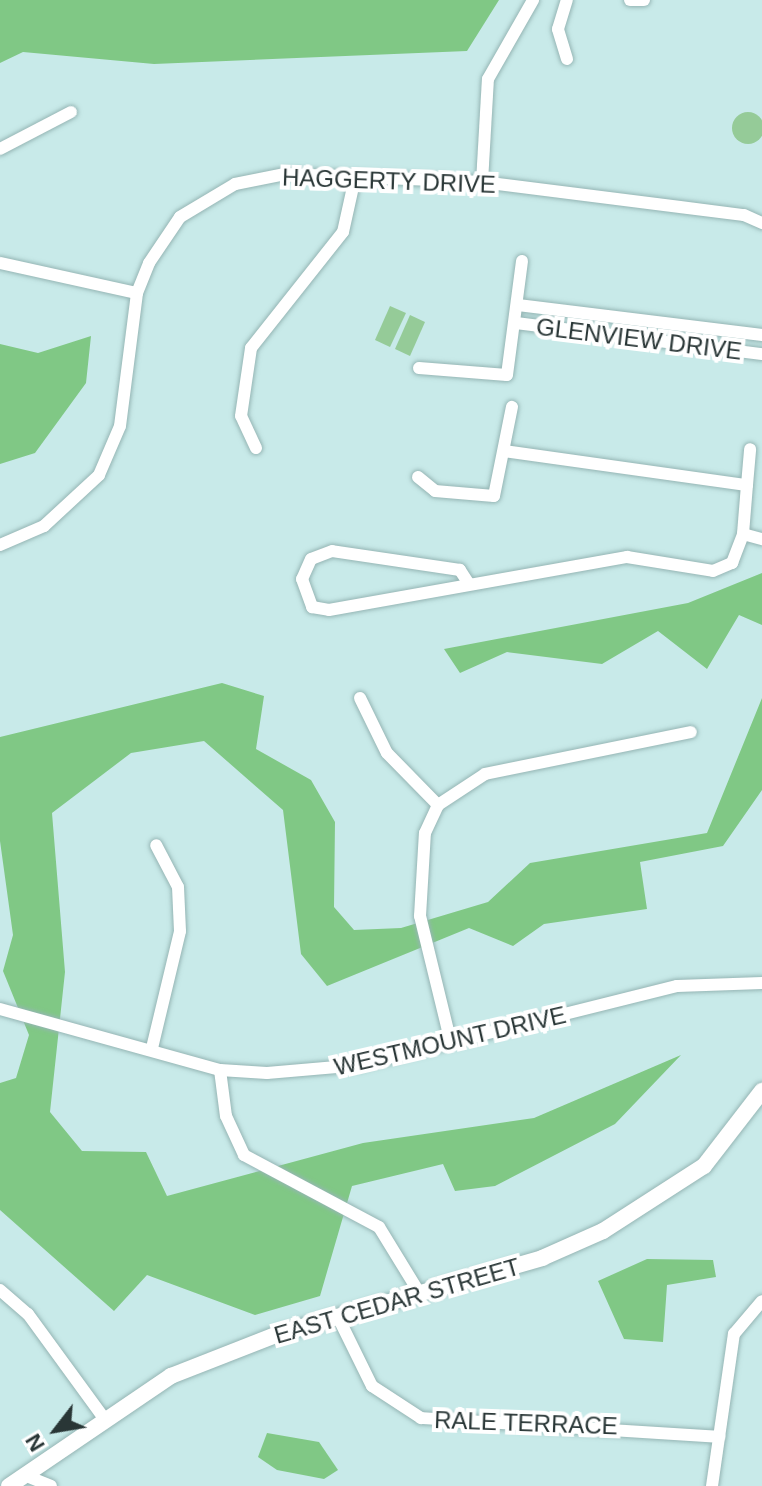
<!DOCTYPE html>
<html>
<head>
<meta charset="utf-8">
<style>
  body { margin:0 }
  #map { position:relative; width:762px; height:1486px; overflow:hidden; background:#c8eae9; font-family:Arial,sans-serif }
  div>[style] { position:absolute }
  [style*='--x'] { left:calc(var(--x)*1px); top:calc(var(--y)*1px); width:calc(var(--w)*1px); rotate:calc(var(--a)*1deg) }
  .green>* { inset:0; background:#95cb98 }
  .round { border-radius:50% }
  .forest>* { inset:0; background:#80c885 }
  .roads { filter:drop-shadow(0 0 2px #95b5b4) drop-shadow(0 0 2px #95b5b4) }
  .minor>* { height:12px; margin:-6px; padding:0 6px; transform-origin:6px; border-radius:6px; background:#fff }
  .major>* { height:16px; margin:-8px; padding:0 8px; transform-origin:8px; border-radius:8px; background:#fff }
  span { translate:-50% -50%; white-space:nowrap; text-align:center; line-height:1.15; -webkit-text-stroke:8px #fff; paint-order:stroke }
  .street-label { font-size:24px; color:#293636 }
  .north { position:absolute; left:16px; top:1390px; width:80px; height:80px; -webkit-text-stroke:6px #fff; paint-order:stroke; rotate:239deg; font-size:22px; font-weight:700; line-height:32px; text-align:center; color:#293636 }
  .north::after { content:''; display:block; margin:auto; width:28px; height:36px; background:#293636; clip-path:polygon(50% 0,100% 100%,50% 72%,0 100%) }
</style>
</head>
<body>
<div id="map">
  <div class="green">
    <i class="round" style="left:732px;top:112px;width:32px;height:32px"></i>
    <i style="clip-path:polygon(390px 306px,406px 313px,390px 347px,375px 340px)"></i>
    <i style="clip-path:polygon(410px 315px,425px 322px,410px 356px,395px 349px)"></i>
  </div>
  <div class="forest">
    <i style="clip-path:polygon(0 0,499px 0,467px 51px,154px 64px,23px 52px,0 63px)"></i>
    <i style="clip-path:polygon(91px 336px,86px 383px,35px 453px,0 464px,0 344px,38px 353px)"></i>
    <i style="clip-path:polygon(762px 573px,762px 625px,739px 615px,707px 669px,658px 631px,602px 664px,507px 652px,460px 673px,444px 649px,688px 603px)"></i>
    <i style="clip-path:polygon(222px 683px,264px 696px,256px 749px,311px 780px,335px 822px,334px 907px,354px 930px,401px 928px,488px 902px,530px 863px,707px 833px,762px 698px,762px 790px,723px 846px,640px 862px,647px 909px,544px 924px,513px 946px,469px 928px,327px 986px,301px 954px,283px 810px,204px 741px,131px 753px,52px 813px,65px 972px,50px 1112px,82px 1151px,146px 1152px,167px 1196px,363px 1143px,534px 1118px,681px 1055px,615px 1124px,495px 1186px,455px 1191px,443px 1164px,352px 1186px,320px 1296px,255px 1315px,147px 1275px,114px 1311px,0 1210px,0 1083px,16px 1078px,29px 1035px,3px 971px,13px 935px,0 841px,0 737px)"></i>
    <i style="clip-path:polygon(647px 1259px,713px 1260px,716px 1277px,667px 1285px,663px 1342px,624px 1339px,598px 1281px)"></i>
    <i style="clip-path:polygon(267px 1433px,319px 1442px,338px 1470px,324px 1479px,277px 1470px,258px 1457px)"></i>
  </div>
  <div class="roads">
    <div class="minor">
      <i style="--x:630;--y:0;--w:14;--a:0"></i>
      <i style="--x:567;--y:59;--w:31;--a:-107"></i>
      <i style="--x:558;--y:29;--w:30;--a:-73"></i>
      <i style="--x:0;--y:149;--w:80;--a:-27.5"></i>
      <i style="--x:482;--y:182;--w:103;--a:-86.7"></i>
      <i style="--x:488;--y:79;--w:91;--a:-60.3"></i>
      <i style="--x:0;--y:263;--w:140;--a:12.4"></i>
      <i style="--x:518;--y:305;--w:246;--a:7"></i>
      <i style="--x:516;--y:323;--w:248;--a:7.2"></i>
      <i style="--x:419;--y:368;--w:88;--a:4.5"></i>
      <i style="--x:507;--y:375;--w:115;--a:-82.5"></i>
      <i style="--x:256;--y:448;--w:35;--a:-115"></i>
      <i style="--x:241;--y:416;--w:69;--a:-81.6"></i>
      <i style="--x:251;--y:348;--w:148;--a:-51.6"></i>
      <i style="--x:343;--y:232;--w:55;--a:-77.5"></i>
      <i style="--x:504;--y:451;--w:245;--a:8"></i>
      <i style="--x:747;--y:485;--w:49;--a:94.7"></i>
      <i style="--x:743;--y:534;--w:20;--a:15"></i>
      <i style="--x:418;--y:477;--w:22;--a:39"></i>
      <i style="--x:435;--y:491;--w:59;--a:4.8"></i>
      <i style="--x:494;--y:496;--w:91;--a:-78.6"></i>
      <i style="--x:747;--y:485;--w:36;--a:-85"></i>
      <i style="--x:0;--y:545;--w:48;--a:-23.4"></i>
      <i style="--x:44;--y:526;--w:75;--a:-42.8"></i>
      <i style="--x:99;--y:475;--w:53;--a:-66.8"></i>
      <i style="--x:120;--y:426;--w:134;--a:-82.7"></i>
      <i style="--x:137;--y:293;--w:32;--a:-68"></i>
      <i style="--x:149;--y:263;--w:55;--a:-56"></i>
      <i style="--x:180;--y:217;--w:64;--a:-31"></i>
      <i style="--x:235;--y:184;--w:51;--a:-11.3"></i>
      <i style="--x:285;--y:174;--w:197;--a:2.3"></i>
      <i style="--x:482;--y:182;--w:264;--a:7.2"></i>
      <i style="--x:744;--y:215;--w:20;--a:24"></i>
      <i style="--x:469;--y:584;--w:17;--a:-123"></i>
      <i style="--x:460;--y:570;--w:129;--a:-171.6"></i>
      <i style="--x:332;--y:551;--w:22;--a:159"></i>
      <i style="--x:311;--y:559;--w:22;--a:114"></i>
      <i style="--x:302;--y:579;--w:30;--a:70"></i>
      <i style="--x:312;--y:607;--w:17;--a:10"></i>
      <i style="--x:329;--y:610;--w:303;--a:-10.1"></i>
      <i style="--x:627;--y:557;--w:87;--a:9.2"></i>
      <i style="--x:713;--y:571;--w:21;--a:-23"></i>
      <i style="--x:732;--y:563;--w:31;--a:-69"></i>
      <i style="--x:360;--y:698;--w:61;--a:63.9"></i>
      <i style="--x:387;--y:753;--w:73;--a:45.6"></i>
      <i style="--x:0;--y:1009;--w:228;--a:15.5"></i>
      <i style="--x:220;--y:1070;--w:47;--a:3.7"></i>
      <i style="--x:267;--y:1073;--w:93;--a:-4.9"></i>
      <i style="--x:360;--y:1065;--w:327;--a:-14"></i>
      <i style="--x:677;--y:986;--w:85;--a:-2"></i>
      <i style="--x:451;--y:1043;--w:131;--a:-103.7"></i>
      <i style="--x:420;--y:916;--w:83;--a:-86.6"></i>
      <i style="--x:425;--y:833;--w:31;--a:-65"></i>
      <i style="--x:438;--y:805;--w:56;--a:-33.4"></i>
      <i style="--x:485;--y:774;--w:210;--a:-11.5"></i>
      <i style="--x:152;--y:1048;--w:120;--a:-76.5"></i>
      <i style="--x:180;--y:931;--w:44;--a:-92.6"></i>
      <i style="--x:178;--y:887;--w:47;--a:-117.6"></i>
      <i style="--x:220;--y:1070;--w:46;--a:82.6"></i>
      <i style="--x:226;--y:1116;--w:43;--a:65.2"></i>
      <i style="--x:244;--y:1155;--w:153;--a:28.1"></i>
      <i style="--x:379;--y:1227;--w:79;--a:58.5"></i>
      <i style="--x:0;--y:1290;--w:37;--a:41"></i>
      <i style="--x:28;--y:1314;--w:127;--a:53.9"></i>
      <i style="--x:338;--y:1317;--w:77;--a:63.8"></i>
      <i style="--x:372;--y:1386;--w:59;--a:33.1"></i>
      <i style="--x:421;--y:1418;--w:299;--a:3.6"></i>
      <i style="--x:24;--y:1475;--w:29;--a:22"></i>
      <i style="--x:712;--y:1486;--w:154;--a:-81.8"></i>
      <i style="--x:734;--y:1334;--w:43;--a:-49.7"></i>
    </div>
    <div class="major">
      <i style="--x:9;--y:1486;--w:196;--a:-34.2"></i>
      <i style="--x:171;--y:1376;--w:118;--a:-21.4"></i>
      <i style="--x:281;--y:1333;--w:272;--a:-16"></i>
      <i style="--x:542;--y:1258;--w:67;--a:-23.9"></i>
      <i style="--x:603;--y:1231;--w:120;--a:-32.8"></i>
      <i style="--x:704;--y:1166;--w:95;--a:-52.3"></i>
    </div>
  </div>
  <div class="street-label">
    <span style="left:389px;top:181px;rotate:2deg">HAGGERTY DRIVE</span>
    <span style="left:639px;top:339px;rotate:7deg">GLENVIEW DRIVE</span>
    <span style="left:450px;top:1041px;rotate:-13deg">WESTMOUNT DRIVE</span>
    <span style="left:397px;top:1301px;rotate:-16deg">EAST CEDAR STREET</span>
    <span style="left:526px;top:1423px;rotate:2deg">RALE TERRACE</span>
  </div>
  <div class="north">N</div>
</div>
</body>
</html>
